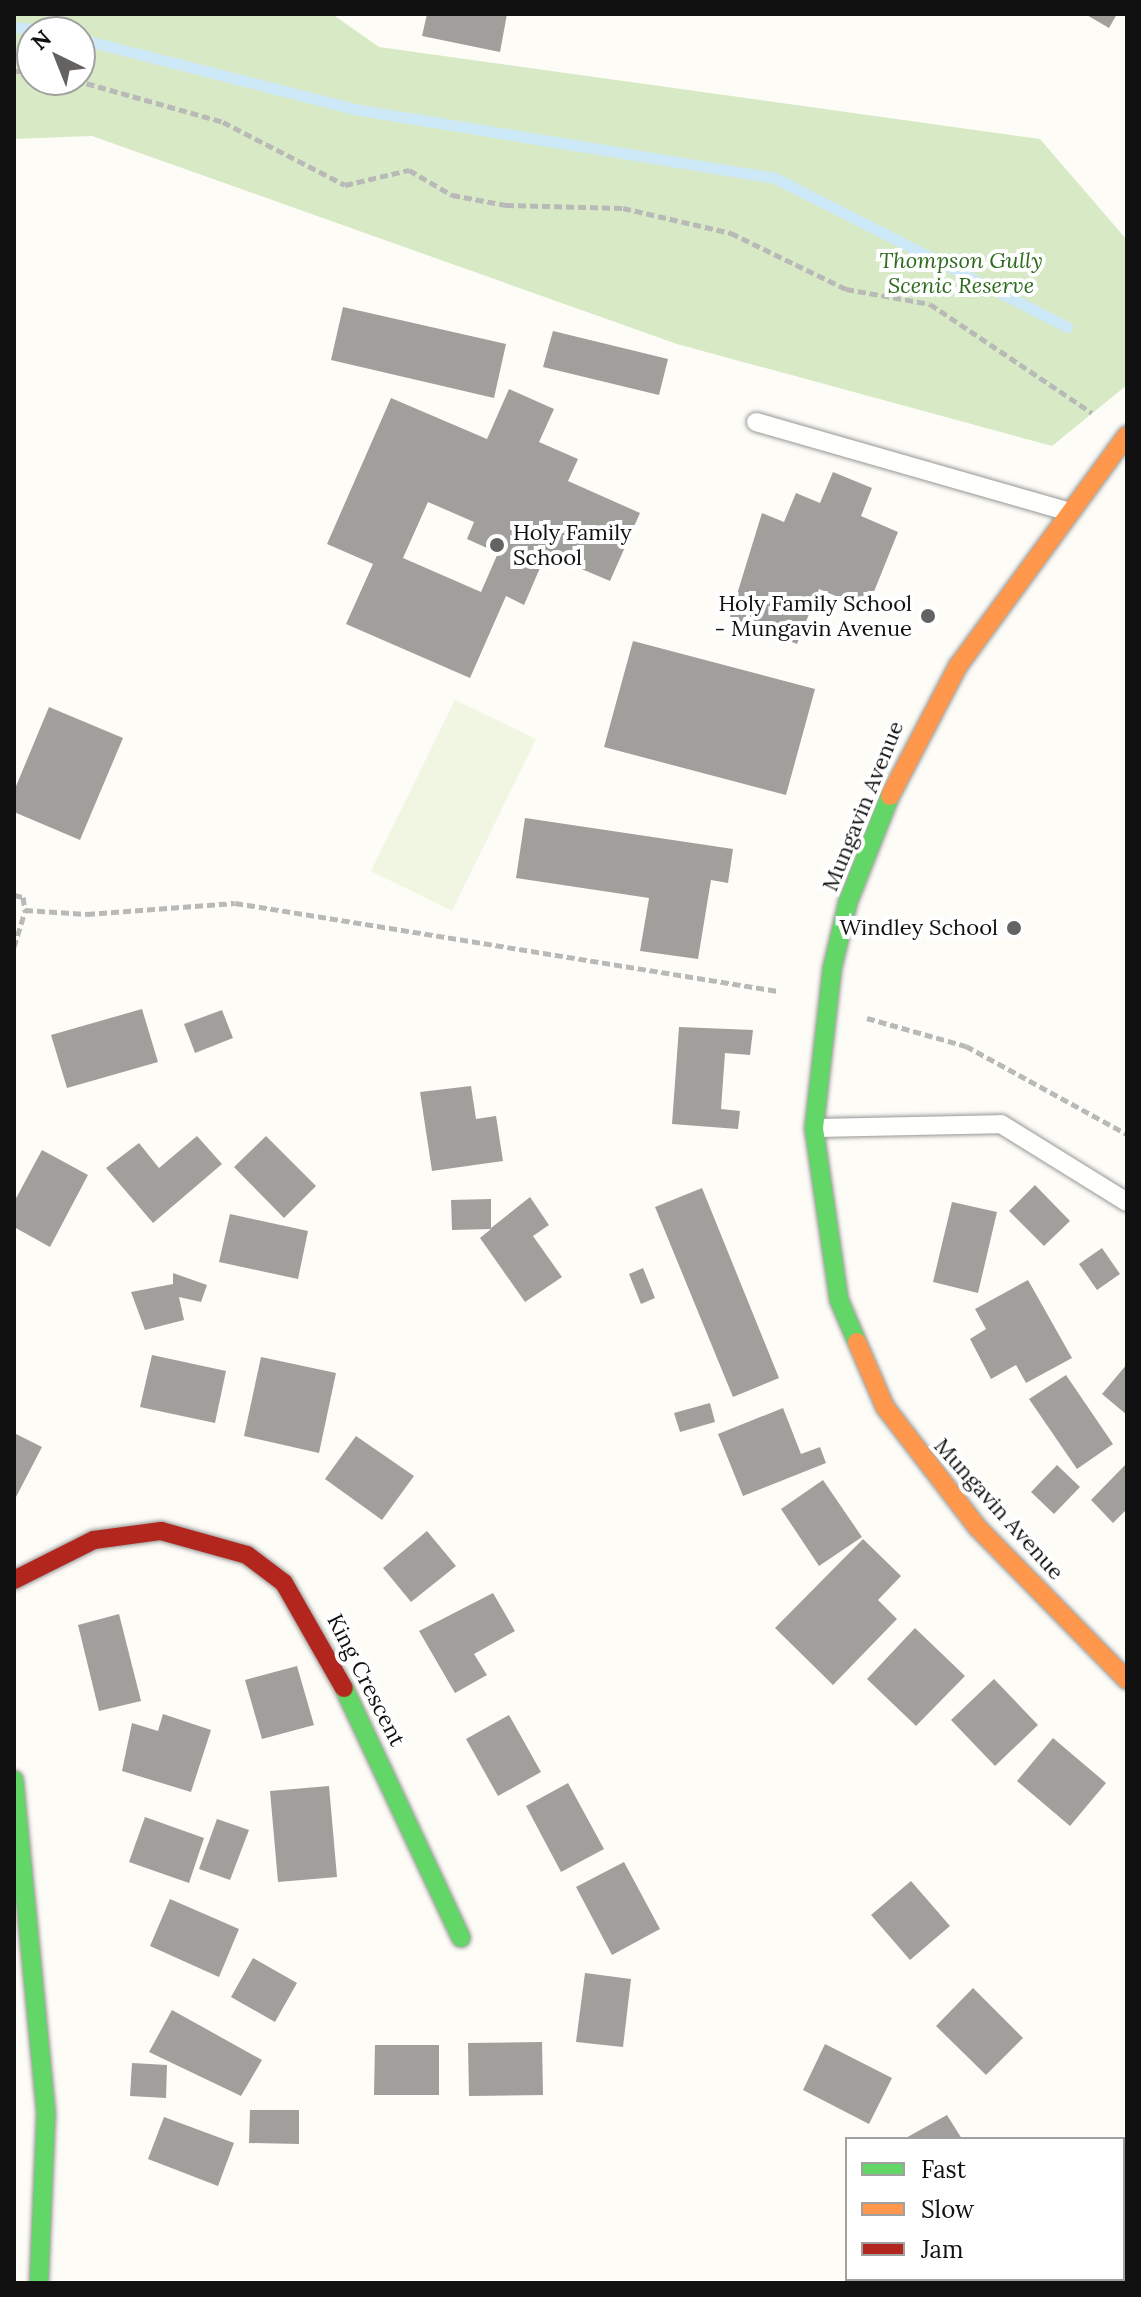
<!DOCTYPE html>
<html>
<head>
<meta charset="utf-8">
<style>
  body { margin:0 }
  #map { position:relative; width:1141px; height:2297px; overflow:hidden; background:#fdfcf7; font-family:Lora,serif }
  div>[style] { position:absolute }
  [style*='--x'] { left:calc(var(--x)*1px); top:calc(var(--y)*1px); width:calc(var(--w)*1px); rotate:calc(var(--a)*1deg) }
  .forest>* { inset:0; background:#d8eac5 }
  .pitch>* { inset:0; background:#f0f6e1 }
  .stream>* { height:11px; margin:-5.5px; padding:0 5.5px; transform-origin:5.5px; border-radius:5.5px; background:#cde8f7 }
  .building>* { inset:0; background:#a19f9c }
  .path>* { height:5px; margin-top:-2.5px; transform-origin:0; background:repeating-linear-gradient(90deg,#b9b9b8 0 8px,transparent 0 12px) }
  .roads { filter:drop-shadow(0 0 2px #979795) drop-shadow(0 0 2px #979795) }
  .lane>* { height:18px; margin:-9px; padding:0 9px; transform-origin:9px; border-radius:9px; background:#fffffe }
  .fast>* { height:18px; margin:-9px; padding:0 9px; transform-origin:9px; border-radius:9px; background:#63d668 }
  .slow>* { height:18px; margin:-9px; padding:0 9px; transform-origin:9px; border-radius:9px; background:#ff974d }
  .jam>* { height:18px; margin:-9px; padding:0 9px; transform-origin:9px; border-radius:9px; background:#b3261e }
  .dots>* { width:22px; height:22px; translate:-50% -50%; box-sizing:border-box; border:4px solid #fff; border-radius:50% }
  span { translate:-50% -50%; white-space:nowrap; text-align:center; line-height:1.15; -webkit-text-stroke:8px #fff; paint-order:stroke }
  .park-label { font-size:22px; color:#2f6b1f; font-style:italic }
  .poi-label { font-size:22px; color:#111 }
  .left { translate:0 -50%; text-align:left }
  .right { translate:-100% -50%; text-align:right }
  .street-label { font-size:22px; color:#111 }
  .frame { position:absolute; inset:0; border:16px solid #111; pointer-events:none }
  .legend { position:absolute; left:845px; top:2137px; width:280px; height:144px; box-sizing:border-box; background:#fff; border:2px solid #a0a0a0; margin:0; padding:10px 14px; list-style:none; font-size:24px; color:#111 }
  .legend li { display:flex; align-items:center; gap:16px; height:40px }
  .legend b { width:40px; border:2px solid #a0a0a0 }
  .north { position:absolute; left:16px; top:16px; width:80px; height:80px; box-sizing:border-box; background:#fff; border:2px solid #a0a0a0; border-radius:50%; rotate:317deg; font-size:22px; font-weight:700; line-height:32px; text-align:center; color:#111 }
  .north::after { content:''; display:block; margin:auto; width:28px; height:36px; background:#646362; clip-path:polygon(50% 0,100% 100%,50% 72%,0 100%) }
</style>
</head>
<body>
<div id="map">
  <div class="forest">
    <i style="clip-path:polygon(evenodd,14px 14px,332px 14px,379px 47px,1040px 139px,1127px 240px,1127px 385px,1052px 446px,677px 344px,92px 136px,14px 139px,14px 14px,32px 32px,80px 32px,80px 80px,32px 80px,32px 32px)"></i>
  </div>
  <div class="pitch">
    <i style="clip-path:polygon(455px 700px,536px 739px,452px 911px,371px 871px)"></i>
  </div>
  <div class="stream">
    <i style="--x:14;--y:27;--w:38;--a:7"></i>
    <i style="--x:80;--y:39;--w:283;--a:14.3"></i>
    <i style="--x:354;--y:109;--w:427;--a:9.3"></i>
    <i style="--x:775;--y:178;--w:328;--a:27"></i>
  </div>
  <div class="building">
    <i style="clip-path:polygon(427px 14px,507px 14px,500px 52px,422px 36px)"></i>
    <i style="clip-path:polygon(1085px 14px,1117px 14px,1109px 28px)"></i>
    <i style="clip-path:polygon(343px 307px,506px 344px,494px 398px,331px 360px)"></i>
    <i style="clip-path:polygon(553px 331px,668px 359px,659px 395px,543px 367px)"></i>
    <i style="clip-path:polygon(evenodd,509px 389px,554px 409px,539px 442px,578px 459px,568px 481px,640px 513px,610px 581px,546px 554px,524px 605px,506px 596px,470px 678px,346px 624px,373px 564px,327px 544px,391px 398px,487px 439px,509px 389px,428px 502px,474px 522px,467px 539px,498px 553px,481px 592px,403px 558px,428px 502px)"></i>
    <i style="clip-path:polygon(833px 472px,872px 488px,861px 516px,898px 532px,867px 609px,819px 589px,797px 644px,730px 617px,762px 513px,784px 522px,796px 493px,820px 503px)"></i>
    <i style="clip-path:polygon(633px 641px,815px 689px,786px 795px,604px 747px)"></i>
    <i style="clip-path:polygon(49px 707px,123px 738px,80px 840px,14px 812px,14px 791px)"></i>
    <i style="clip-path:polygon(525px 818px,733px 849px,728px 883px,711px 880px,698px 959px,640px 951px,649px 898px,516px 878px)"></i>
    <i style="clip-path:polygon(142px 1009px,158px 1062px,67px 1088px,51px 1035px)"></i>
    <i style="clip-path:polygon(222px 1010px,233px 1038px,195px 1053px,184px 1024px)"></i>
    <i style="clip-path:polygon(679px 1027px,753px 1030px,750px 1055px,725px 1053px,721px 1109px,740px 1111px,738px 1129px,672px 1124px)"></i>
    <i style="clip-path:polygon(471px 1086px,476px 1119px,496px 1116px,503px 1161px,432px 1171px,420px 1092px)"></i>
    <i style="clip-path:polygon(197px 1136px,222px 1164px,153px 1223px,106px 1168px,139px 1143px,159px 1168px)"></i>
    <i style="clip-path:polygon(266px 1136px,316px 1186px,284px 1218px,234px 1167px)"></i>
    <i style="clip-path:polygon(42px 1150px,88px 1175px,50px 1247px,14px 1227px,14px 1202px)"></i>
    <i style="clip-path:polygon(1035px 1185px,1070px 1221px,1044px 1246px,1009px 1211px)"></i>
    <i style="clip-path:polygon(702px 1188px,779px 1378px,733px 1397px,655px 1207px)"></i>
    <i style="clip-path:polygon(530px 1197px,549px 1225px,533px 1236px,562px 1277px,525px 1302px,480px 1238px,491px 1229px,452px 1230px,451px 1200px,491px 1199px,491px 1228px)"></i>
    <i style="clip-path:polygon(952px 1202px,997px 1212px,978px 1293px,933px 1282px)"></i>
    <i style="clip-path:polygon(230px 1214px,308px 1231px,298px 1279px,219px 1262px)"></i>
    <i style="clip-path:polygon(1102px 1248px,1120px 1274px,1097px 1290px,1079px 1264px)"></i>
    <i style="clip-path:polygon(643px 1268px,655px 1298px,641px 1304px,629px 1274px)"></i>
    <i style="clip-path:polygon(173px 1273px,207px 1285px,201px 1302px,179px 1297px,184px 1320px,145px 1330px,131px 1292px,173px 1284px)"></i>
    <i style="clip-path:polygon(1028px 1280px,1072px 1358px,1026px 1383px,1016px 1365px,991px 1379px,970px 1339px,986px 1329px,975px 1309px)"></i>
    <i style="clip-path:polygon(152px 1355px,226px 1371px,215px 1423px,140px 1407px)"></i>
    <i style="clip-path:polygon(261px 1357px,336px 1373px,319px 1453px,244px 1436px)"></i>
    <i style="clip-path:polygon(1127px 1364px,1127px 1415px,1102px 1394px)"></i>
    <i style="clip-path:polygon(1066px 1375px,1113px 1444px,1077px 1469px,1029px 1399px)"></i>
    <i style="clip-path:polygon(710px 1403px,715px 1422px,680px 1432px,674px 1413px)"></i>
    <i style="clip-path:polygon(783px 1408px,801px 1454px,820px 1447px,826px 1463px,743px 1496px,718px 1434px)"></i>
    <i style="clip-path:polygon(14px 1433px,42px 1447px,16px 1497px,14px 1496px)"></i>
    <i style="clip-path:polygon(356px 1436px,414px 1476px,382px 1520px,325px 1479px)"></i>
    <i style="clip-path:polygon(1127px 1463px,1127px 1509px,1113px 1523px,1091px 1500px)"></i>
    <i style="clip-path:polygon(1057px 1465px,1080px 1487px,1054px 1514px,1031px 1492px)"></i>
    <i style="clip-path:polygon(823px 1480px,862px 1537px,819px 1566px,781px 1509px)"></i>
    <i style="clip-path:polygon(427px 1531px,456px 1566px,411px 1602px,383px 1568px)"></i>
    <i style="clip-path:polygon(863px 1539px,901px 1576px,878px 1600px,897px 1619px,833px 1685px,775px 1628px)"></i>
    <i style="clip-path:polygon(493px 1593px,515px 1631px,474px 1654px,487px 1675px,455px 1693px,419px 1631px)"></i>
    <i style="clip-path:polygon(119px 1614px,141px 1701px,99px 1711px,78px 1625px)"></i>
    <i style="clip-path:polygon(915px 1628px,965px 1676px,916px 1726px,867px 1679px)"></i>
    <i style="clip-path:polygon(297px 1666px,314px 1725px,262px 1739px,245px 1680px)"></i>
    <i style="clip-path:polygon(994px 1679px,1038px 1725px,995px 1766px,951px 1720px)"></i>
    <i style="clip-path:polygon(163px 1714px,211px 1730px,191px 1792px,122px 1771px,132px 1723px,158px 1731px)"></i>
    <i style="clip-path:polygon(509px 1715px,541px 1772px,498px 1796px,466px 1739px)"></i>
    <i style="clip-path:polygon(1053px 1738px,1106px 1783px,1070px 1826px,1017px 1781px)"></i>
    <i style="clip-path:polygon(568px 1783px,604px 1849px,561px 1872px,526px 1806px)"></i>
    <i style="clip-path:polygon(329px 1786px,337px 1877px,278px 1882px,270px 1791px)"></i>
    <i style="clip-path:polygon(145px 1817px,204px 1838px,189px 1883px,129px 1862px)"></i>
    <i style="clip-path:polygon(217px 1819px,249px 1830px,230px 1880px,199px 1869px)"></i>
    <i style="clip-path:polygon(624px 1862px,660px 1929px,612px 1955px,576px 1887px)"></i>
    <i style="clip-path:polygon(911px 1881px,950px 1926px,910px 1960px,871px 1915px)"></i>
    <i style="clip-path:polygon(170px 1899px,239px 1929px,219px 1977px,150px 1946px)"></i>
    <i style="clip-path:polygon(253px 1958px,297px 1983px,275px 2022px,231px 1997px)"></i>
    <i style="clip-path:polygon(585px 1973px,631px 1979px,623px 2047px,576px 2042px)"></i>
    <i style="clip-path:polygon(973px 1988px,1023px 2038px,986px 2075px,936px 2026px)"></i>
    <i style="clip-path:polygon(172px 2010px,262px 2060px,241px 2096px,149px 2052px)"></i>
    <i style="clip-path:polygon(542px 2042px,543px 2095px,469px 2096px,468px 2043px)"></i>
    <i style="clip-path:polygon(825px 2044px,892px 2078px,869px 2124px,803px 2090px)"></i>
    <i style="clip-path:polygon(375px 2045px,439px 2045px,439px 2095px,374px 2095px)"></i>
    <i style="clip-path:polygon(132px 2063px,167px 2065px,166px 2098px,130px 2096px)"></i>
    <i style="clip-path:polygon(250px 2110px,299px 2110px,299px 2144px,249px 2143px)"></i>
    <i style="clip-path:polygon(947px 2115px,962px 2139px,904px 2139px)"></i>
    <i style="clip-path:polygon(164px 2117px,234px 2143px,218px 2186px,148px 2159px)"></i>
  </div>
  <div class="path">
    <i style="--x:14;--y:71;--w:18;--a:0"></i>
    <i style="--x:75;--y:80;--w:154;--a:15.8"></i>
    <i style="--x:223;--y:122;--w:137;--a:27.3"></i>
    <i style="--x:345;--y:185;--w:66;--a:-13.2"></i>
    <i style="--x:409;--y:170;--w:50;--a:30.2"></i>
    <i style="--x:452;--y:195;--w:55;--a:10.5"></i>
    <i style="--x:506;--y:205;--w:117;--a:1.5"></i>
    <i style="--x:623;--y:208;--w:111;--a:13"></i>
    <i style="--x:731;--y:233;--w:128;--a:26"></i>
    <i style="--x:846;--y:289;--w:85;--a:10.1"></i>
    <i style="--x:930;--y:304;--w:195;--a:33.9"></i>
    <i style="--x:14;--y:895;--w:9;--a:13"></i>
    <i style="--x:23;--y:897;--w:13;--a:81"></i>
    <i style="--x:14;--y:947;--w:39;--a:-73"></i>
    <i style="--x:25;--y:910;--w:62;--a:3.7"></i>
    <i style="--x:87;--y:914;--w:148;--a:-4.3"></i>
    <i style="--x:235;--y:903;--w:550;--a:9.21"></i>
    <i style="--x:867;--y:1018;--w:103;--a:15.8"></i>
    <i style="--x:966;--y:1046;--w:183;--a:28.7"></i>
  </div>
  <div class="roads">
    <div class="lane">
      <i style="--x:756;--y:422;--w:323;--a:16"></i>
      <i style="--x:814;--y:1128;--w:187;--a:-1.2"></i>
      <i style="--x:1001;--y:1124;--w:148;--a:31.8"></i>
    </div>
    <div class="fast">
      <i style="--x:857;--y:1342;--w:46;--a:-113.2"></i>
      <i style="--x:839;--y:1300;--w:174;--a:-98.3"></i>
      <i style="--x:814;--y:1128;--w:160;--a:-83.5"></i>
      <i style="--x:832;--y:969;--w:69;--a:-76.6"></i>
      <i style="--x:848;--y:902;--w:114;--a:-68.4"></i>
      <i style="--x:344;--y:1688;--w:276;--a:64.9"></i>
      <i style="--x:14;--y:1780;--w:336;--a:84.5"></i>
      <i style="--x:46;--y:2114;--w:169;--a:92.4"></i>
    </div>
    <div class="slow">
      <i style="--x:890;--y:796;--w:147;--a:-62.4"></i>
      <i style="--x:958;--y:666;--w:286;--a:-53.8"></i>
      <i style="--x:857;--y:1342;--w:71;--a:66.7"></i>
      <i style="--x:885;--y:1407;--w:151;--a:52.5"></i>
      <i style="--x:977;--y:1527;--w:214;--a:45.6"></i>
    </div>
    <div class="jam">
      <i style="--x:14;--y:1580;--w:89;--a:-26.6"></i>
      <i style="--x:94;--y:1540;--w:68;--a:-7.7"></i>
      <i style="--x:161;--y:1531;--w:89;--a:15.6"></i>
      <i style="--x:247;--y:1555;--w:46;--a:37.1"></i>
      <i style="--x:284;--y:1583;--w:121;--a:60.3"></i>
    </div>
  </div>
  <div class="dots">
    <i style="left:497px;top:545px;background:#646362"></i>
    <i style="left:928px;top:616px;background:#646362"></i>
    <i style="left:1014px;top:928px;background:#646362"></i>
  </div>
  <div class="park-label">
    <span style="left:961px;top:273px">Thompson Gully<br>Scenic Reserve</span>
  </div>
  <div class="poi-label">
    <span class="left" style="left:513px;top:545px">Holy Family<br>School</span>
    <span class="right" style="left:912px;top:616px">Holy Family School<br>- Mungavin Avenue</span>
    <span class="right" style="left:998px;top:928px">Windley School</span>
  </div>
  <div class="street-label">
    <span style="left:863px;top:806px;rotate:-68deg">Mungavin Avenue</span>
    <span style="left:999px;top:1509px;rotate:48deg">Mungavin Avenue</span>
    <span style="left:366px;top:1680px;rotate:63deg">King Crescent</span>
  </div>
  <div class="frame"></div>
  <ul class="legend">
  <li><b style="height:10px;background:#63d668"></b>Fast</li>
  <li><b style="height:10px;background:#ff974d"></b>Slow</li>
  <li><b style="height:10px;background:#b3261e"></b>Jam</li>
  </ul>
  <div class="north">N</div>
</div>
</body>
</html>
